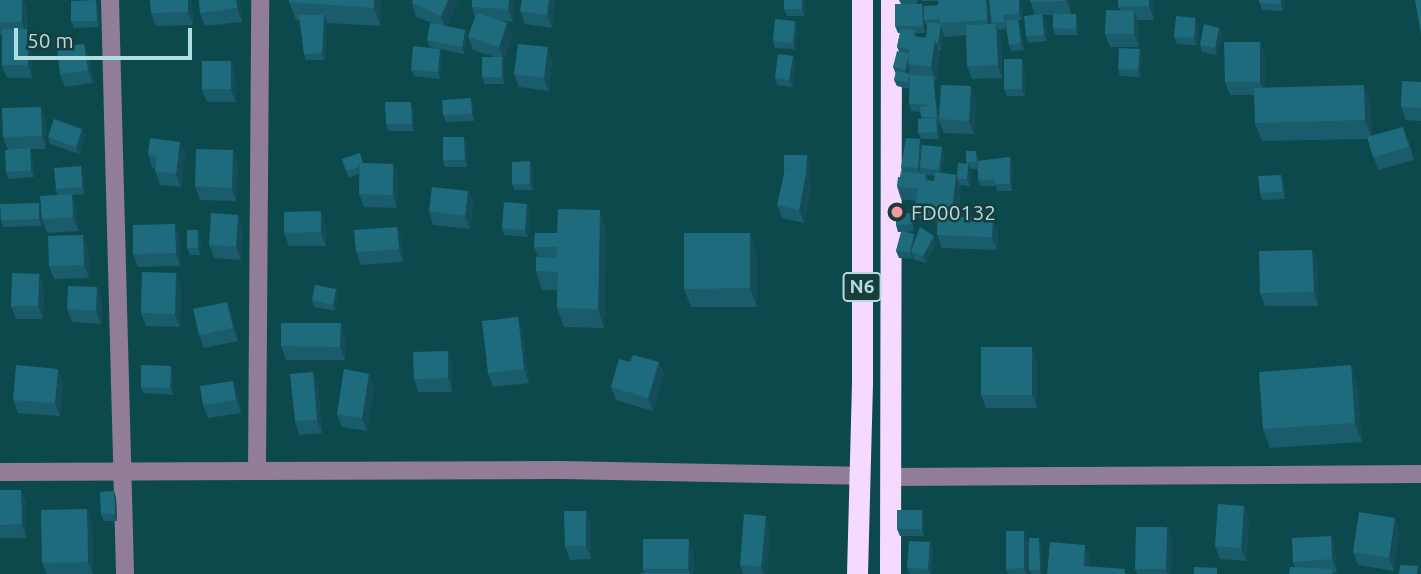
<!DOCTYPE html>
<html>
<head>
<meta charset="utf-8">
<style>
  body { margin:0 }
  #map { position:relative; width:1421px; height:574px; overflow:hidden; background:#0c494c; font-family:Ubuntu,sans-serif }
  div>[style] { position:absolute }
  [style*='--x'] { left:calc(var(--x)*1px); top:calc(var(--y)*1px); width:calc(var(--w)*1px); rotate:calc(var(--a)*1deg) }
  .minor>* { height:18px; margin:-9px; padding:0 9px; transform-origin:9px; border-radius:9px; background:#917d97 }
  .highway>* { height:21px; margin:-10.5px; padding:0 10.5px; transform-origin:10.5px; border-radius:10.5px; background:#f5d9fe }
  .wall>* { inset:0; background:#1b5c6c }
  .shaded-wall>* { inset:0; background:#164b58 }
  .building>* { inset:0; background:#1f6b7e }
  .dots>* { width:19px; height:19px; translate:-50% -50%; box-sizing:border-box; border:4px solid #1b3c3d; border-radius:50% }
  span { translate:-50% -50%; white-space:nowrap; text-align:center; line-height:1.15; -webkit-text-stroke:5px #1b3c3d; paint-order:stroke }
  .shield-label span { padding:2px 5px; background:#1b3c3d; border:2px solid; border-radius:5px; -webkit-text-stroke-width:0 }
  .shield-label { font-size:19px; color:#afdee0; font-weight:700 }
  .poi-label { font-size:21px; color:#afdee0 }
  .left { translate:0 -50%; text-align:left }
  .scale { position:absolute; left:14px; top:28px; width:178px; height:32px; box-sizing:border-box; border:4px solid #afdee0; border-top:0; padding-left:9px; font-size:21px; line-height:24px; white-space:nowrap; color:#afdee0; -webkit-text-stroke:5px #1b3c3d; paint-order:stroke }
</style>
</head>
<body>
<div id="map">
  <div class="minor">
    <i style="--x:110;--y:0;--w:574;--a:88.5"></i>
    <i style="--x:257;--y:469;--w:469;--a:-89.6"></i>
    <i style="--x:0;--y:472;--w:560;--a:-0.2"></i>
    <i style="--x:560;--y:470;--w:299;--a:1.1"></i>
    <i style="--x:892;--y:477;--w:529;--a:-0.32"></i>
  </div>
  <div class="highway">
    <i style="--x:857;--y:574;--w:191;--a:-88.5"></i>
    <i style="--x:862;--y:383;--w:383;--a:-90"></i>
    <i style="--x:890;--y:574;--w:574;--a:-89.9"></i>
  </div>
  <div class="wall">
    <i style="clip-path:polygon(0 0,23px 0,27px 11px,27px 29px,32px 43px,32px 78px,7px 78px,2px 65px,2px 35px,0 35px)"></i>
    <i style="clip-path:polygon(192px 0,193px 25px,156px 26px,151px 13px)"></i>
    <i style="clip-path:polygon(199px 0,239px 0,242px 22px,205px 26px,200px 13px)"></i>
    <i style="clip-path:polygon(381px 0,381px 26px,327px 23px,325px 60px,306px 60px,304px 54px,300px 21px,296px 20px,289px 2px)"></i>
    <i style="clip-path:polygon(458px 0,447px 26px,465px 30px,467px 37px,464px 54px,440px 49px,442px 56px,440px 79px,414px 76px,411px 70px,436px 48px,430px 47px,427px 40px,435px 24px,416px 17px,412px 3px)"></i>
    <i style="clip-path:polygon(514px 0,513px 22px,502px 21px,512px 36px,504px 60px,503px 60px,504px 64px,504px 84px,485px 84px,482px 77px,495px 57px,473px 50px,468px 37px,475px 17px,472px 7px)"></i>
    <i style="clip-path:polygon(555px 0,552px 28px,525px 24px,520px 11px)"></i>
    <i style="clip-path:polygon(784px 0,805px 0,804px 16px,787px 16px,784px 9px)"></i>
    <i style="clip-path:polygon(evenodd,899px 0,917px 0,917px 4px,924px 7px,939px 5px,938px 1px,922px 1px,921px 0,989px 0,989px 3px,1019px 0,1021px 6px,1022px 20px,1018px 20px,1020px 26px,1024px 50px,1012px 51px,1009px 45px,1005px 21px,1006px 29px,998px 30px,1001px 37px,1002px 78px,972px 79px,967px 66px,966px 35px,945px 37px,943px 32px,941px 50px,939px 50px,940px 53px,936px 80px,934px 80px,939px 118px,976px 100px,974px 134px,944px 133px,939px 120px,939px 139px,921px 139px,918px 133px,922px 119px,921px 112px,911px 111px,909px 104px,909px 89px,897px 86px,894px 80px,896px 74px,893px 67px,899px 51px,897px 47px,900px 33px,898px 33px,895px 26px,901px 4px,899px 0,925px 22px,927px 26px,926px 38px,917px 37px,915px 33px,925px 33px,925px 22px)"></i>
    <i style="clip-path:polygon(1030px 0,1070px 0,1071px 14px,1076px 14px,1078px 21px,1078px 35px,1055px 35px,1053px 28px,1053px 15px,1043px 15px,1045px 21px,1047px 41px,1028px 43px,1026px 36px,1035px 15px)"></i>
    <i style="clip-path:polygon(1154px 0,1154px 20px,1137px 20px,1139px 24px,1139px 47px,1110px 47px,1105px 34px,1120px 10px,1118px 7px)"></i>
    <i style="clip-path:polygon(1259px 0,1284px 0,1283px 11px,1262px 10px)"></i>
    <i style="clip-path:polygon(98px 7px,99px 27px,74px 28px,71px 21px)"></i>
    <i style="clip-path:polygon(1195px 18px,1198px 25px,1197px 45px,1177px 44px,1174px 37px)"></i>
    <i style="clip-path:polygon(797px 28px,795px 49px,775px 48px,773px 41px)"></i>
    <i style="clip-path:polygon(1219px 28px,1222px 35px,1217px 55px,1202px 52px,1200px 45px)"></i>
    <i style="clip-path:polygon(1260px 42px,1265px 55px,1265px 88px,1371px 104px,1371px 136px,1408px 140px,1414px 160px,1378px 170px,1368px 139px,1262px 141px,1255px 123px,1255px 95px,1230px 95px,1225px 82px)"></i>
    <i style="clip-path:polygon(84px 44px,89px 57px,93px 83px,65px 87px,60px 74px)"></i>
    <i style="clip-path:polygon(793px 56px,795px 63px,792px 87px,777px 85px,775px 78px)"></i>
    <i style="clip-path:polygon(1142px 56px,1140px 77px,1120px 76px,1118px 69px)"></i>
    <i style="clip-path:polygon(552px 60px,549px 91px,519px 87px,514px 74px)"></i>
    <i style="clip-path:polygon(1024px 66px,1025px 96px,1007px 96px,1004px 89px)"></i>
    <i style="clip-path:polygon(235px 74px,236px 102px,207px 102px,202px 89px)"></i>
    <i style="clip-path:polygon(1421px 82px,1421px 121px,1406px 120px,1401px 107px)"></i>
    <i style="clip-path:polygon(474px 105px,474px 121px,446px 122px,443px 115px)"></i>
    <i style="clip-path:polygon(414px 109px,414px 131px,388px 131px,386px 124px)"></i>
    <i style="clip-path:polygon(46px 120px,46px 149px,30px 149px,32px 155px,34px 177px,9px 179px,6px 172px,8px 150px,3px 137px)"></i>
    <i style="clip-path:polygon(82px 129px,85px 136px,79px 154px,50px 144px,48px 137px)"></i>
    <i style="clip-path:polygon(467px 144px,467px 167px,445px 167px,443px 160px)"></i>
    <i style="clip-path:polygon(evenodd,922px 146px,944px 154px,942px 173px,957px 175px,966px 164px,966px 162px,976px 151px,978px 161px,1010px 157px,1013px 164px,1012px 191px,997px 191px,996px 186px,980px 186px,978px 179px,978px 169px,970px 169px,970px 186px,960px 185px,961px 188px,958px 217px,998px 232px,997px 250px,942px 248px,937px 235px,938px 221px,920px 219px,915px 206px,916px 201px,901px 199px,897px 186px,902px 171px,901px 167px,922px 146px,926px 175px,935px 176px,934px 181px,928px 181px,926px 175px)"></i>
    <i style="clip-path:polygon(148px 154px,185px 155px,181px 187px,160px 185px,155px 171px,155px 168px,152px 168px)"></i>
    <i style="clip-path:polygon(342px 159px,363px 163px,393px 164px,398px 177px,397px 208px,364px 207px,359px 194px,359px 174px,349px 178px)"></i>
    <i style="clip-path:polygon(809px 162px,808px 179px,811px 187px,804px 223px,782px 218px,777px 205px)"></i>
    <i style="clip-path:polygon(238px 163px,236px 201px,200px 200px,195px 186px)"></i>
    <i style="clip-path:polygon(81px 166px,83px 173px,85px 194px,72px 195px,76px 207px,78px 231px,47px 233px,42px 219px,58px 195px,56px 189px)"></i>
    <i style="clip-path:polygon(533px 168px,533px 190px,515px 190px,512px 184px)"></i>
    <i style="clip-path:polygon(1281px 175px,1284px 182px,1285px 199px,1262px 200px,1260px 193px)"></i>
    <i style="clip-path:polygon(468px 191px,473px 204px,470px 229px,433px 225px,429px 211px)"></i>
    <i style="clip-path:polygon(39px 203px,42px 226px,3px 227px,1px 220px)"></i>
    <i style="clip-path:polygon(530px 211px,528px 237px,504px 235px,502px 228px)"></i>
    <i style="clip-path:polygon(912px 213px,914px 220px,914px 231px,905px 232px,914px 234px,916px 238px,936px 243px,926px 263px,913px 259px,913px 257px,912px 259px,899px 258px,896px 251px,901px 232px,898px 232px,896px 225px)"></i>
    <i style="clip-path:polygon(325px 224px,326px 246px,289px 246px,284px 233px)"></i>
    <i style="clip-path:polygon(397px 227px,402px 240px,403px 262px,361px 265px,356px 252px)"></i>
    <i style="clip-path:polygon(243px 228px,241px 260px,214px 258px,209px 245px)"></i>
    <i style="clip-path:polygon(606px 229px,604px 328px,564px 327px,557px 308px,557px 290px,542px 290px,536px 271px,538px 257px,534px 247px)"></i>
    <i style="clip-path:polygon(83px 235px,88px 248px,89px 278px,54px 279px,49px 266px)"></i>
    <i style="clip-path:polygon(201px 237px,200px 255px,190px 255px,187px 248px)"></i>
    <i style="clip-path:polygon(180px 238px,180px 266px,138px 267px,133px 254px)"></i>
    <i style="clip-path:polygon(1312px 250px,1317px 263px,1318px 306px,1265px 306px,1260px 293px)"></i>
    <i style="clip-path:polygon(757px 252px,757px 307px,691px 307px,684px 289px)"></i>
    <i style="clip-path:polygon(39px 274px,44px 288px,43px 319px,16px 319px,11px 306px)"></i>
    <i style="clip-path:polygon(181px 286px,180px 327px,146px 326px,141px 313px)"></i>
    <i style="clip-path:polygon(336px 289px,338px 296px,335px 311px,314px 307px,312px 300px)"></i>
    <i style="clip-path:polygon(102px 300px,101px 324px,72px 322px,67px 309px)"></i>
    <i style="clip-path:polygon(232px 315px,238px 341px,204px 348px,199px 335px)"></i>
    <i style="clip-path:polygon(518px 317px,522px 330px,529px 383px,493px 387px,488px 373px)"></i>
    <i style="clip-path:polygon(345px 337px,345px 360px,286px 360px,281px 346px)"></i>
    <i style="clip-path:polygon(1037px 361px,1037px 408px,986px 408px,981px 395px)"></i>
    <i style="clip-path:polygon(630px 362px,659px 362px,664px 375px,653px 411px,616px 400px,611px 387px)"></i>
    <i style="clip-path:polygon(452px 365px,452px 392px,418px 392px,414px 379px)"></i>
    <i style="clip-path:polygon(1351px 365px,1357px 384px,1362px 442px,1270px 448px,1263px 429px)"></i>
    <i style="clip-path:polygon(171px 366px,173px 373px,173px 395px,143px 393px,141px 387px)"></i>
    <i style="clip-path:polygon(313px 372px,318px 385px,322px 433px,299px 435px,295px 421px)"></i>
    <i style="clip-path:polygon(63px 382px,60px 416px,18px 413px,13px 400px)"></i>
    <i style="clip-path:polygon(374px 387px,367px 431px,342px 427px,337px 414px)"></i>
    <i style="clip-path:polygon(238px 394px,241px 413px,208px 418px,203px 405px)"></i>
    <i style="clip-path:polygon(0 490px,21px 490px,26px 503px,26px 538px,0 538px)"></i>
    <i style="clip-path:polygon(114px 491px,116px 498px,117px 521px,104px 521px,101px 514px)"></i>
    <i style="clip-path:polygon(1244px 506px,1249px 519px,1246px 561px,1220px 559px,1215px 546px)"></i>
    <i style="clip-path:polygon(87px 509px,92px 523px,93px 574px,47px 574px,42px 563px)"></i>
    <i style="clip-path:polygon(924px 517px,924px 536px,900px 536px,897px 529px)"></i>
    <i style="clip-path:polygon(591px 524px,591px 559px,570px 560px,565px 546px)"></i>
    <i style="clip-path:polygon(1167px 527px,1172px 541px,1171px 574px,1137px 574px,1135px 569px)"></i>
    <i style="clip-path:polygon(770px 530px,767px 574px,743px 574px,740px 565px)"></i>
    <i style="clip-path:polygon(1024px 531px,1029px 544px,1029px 574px,1008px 574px,1006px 569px)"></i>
    <i style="clip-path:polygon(1399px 531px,1394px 571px,1358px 565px,1353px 552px)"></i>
    <i style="clip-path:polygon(1331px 536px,1335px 549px,1337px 573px,1333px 573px,1334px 574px,1289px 574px,1295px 567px,1293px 562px)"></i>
    <i style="clip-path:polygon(1042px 545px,1042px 574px,1031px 574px,1029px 570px)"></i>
    <i style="clip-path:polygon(933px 549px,931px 574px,934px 574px,910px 574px,907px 568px)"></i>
    <i style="clip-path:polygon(694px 552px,693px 574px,641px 574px,644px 573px,643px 569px)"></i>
  </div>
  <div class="shaded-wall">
    <i style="clip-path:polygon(22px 0,27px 11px,26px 36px,22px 22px)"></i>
    <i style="clip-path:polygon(96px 0,98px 7px,99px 27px,97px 21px)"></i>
    <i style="clip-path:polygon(188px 0,192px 0,193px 25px,188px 12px)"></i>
    <i style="clip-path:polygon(236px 0,239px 0,242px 22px,237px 8px)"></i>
    <i style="clip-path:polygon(374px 0,381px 0,381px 26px,374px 8px)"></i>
    <i style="clip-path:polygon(448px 0,458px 0,446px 29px,441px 16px)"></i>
    <i style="clip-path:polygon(509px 0,514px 0,513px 22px,508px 9px)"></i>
    <i style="clip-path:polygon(549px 0,555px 0,552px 28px,547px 15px)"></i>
    <i style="clip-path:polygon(802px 0,805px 0,804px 16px,802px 9px)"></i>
    <i style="clip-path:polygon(986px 0,989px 0,990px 5px,992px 33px,987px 20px)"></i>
    <i style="clip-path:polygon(1019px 0,1021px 6px,1022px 20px,1019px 13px)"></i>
    <i style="clip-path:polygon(1066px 0,1070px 0,1071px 14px)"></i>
    <i style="clip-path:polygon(1149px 0,1154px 0,1154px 20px,1149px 6px)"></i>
    <i style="clip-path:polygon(1281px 0,1284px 0,1283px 11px,1281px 4px)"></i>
    <i style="clip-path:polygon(922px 4px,925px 11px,925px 33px,923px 26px)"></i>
    <i style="clip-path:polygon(1134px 11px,1139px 24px,1139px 47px,1134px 34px)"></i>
    <i style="clip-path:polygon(1042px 14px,1045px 21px,1047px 41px,1044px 35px)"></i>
    <i style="clip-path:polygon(1076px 14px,1078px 21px,1078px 35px,1076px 29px)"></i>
    <i style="clip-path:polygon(324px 15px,327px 22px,325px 60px,322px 53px)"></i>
    <i style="clip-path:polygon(1195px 18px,1198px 25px,1197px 45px,1194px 38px)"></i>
    <i style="clip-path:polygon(1018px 19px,1020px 26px,1024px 50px,1021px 43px)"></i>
    <i style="clip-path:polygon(795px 21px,797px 28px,795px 49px,793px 43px)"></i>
    <i style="clip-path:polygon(507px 23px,512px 36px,504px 60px,499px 47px)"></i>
    <i style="clip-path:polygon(996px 24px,1001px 37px,1002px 78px,998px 65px)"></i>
    <i style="clip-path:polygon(940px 25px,943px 32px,941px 50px,938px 43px)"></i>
    <i style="clip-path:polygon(1219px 28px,1222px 35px,1217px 55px,1215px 48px)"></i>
    <i style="clip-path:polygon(27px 29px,32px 43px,32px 78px,28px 65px)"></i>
    <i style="clip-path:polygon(465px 30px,467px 37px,464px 54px,462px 47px)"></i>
    <i style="clip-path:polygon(935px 39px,940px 53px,936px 80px,931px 67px)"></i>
    <i style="clip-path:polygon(1260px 42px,1265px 55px,1265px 95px,1260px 82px)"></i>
    <i style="clip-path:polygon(84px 44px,89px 57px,93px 83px,88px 70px)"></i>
    <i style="clip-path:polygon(548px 47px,552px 60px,549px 91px,544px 78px)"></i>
    <i style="clip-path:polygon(440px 49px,442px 56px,440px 79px,438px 72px)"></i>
    <i style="clip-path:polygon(1140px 49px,1142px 56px,1140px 77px,1138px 70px)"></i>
    <i style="clip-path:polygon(909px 54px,908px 64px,910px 69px,907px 77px,905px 70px)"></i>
    <i style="clip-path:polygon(793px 56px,795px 63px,792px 87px,789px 80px)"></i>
    <i style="clip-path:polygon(502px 57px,504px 64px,504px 84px,502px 77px)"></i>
    <i style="clip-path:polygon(1022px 59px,1024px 66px,1025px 96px,1022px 89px)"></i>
    <i style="clip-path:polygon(231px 61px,235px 74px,236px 102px,231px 89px)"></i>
    <i style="clip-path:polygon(933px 76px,935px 83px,939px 123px,937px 117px)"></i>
    <i style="clip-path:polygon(1364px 85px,1371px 104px,1372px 138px,1365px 120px)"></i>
    <i style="clip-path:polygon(971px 86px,976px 100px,974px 134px,969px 121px)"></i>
    <i style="clip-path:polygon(471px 98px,474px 105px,474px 121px,472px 114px)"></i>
    <i style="clip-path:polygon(411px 102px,414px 109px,414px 131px,412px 124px)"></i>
    <i style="clip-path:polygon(41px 107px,46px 120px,46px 149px,42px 136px)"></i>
    <i style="clip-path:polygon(936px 118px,939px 125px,939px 139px,937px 132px)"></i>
    <i style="clip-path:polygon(82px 129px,85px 136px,79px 154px,76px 147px)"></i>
    <i style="clip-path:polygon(464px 137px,467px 144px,467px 167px,465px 160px)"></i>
    <i style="clip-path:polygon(920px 139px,922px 145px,920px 168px,921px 175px,918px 168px)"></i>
    <i style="clip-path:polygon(180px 142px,185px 155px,181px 187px,176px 174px)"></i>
    <i style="clip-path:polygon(942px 147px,944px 154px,942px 177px,939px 170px)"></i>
    <i style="clip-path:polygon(30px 148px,32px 155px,34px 177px,31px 170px)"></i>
    <i style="clip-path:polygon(233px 150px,238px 163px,236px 201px,232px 188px)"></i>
    <i style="clip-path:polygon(807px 155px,809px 162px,809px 179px,806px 172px)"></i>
    <i style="clip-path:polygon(1010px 157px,1013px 164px,1012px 191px,1010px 184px)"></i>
    <i style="clip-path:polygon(530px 161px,533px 168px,533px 190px,530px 184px)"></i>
    <i style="clip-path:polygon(393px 164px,398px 177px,397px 208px,393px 195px)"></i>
    <i style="clip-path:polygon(968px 164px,971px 171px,970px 186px,967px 179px)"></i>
    <i style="clip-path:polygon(81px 166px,83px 173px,85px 194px,82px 187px)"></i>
    <i style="clip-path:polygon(806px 173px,811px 187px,804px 223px,799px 210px)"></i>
    <i style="clip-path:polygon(956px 175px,961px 188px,957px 224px,952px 210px)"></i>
    <i style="clip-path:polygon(1281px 175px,1284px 182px,1285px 199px,1283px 192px)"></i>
    <i style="clip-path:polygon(468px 191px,473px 204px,470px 229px,465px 216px)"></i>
    <i style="clip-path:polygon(72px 194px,76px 207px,78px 231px,73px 217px)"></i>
    <i style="clip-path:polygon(39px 203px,41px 209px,42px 226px,39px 219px)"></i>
    <i style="clip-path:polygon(527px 204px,530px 211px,528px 237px,525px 230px)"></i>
    <i style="clip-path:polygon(600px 210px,606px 229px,604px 328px,598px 309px)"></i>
    <i style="clip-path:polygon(321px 211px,325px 224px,326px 246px,321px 232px)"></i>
    <i style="clip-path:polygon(912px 213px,914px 220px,914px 231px,912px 224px)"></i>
    <i style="clip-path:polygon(238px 215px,243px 228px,241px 260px,236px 247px)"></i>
    <i style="clip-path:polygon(993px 218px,998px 232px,997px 250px,992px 237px)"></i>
    <i style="clip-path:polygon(175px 224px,180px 238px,180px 266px,176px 253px)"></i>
    <i style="clip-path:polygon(397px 227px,402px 240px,403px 262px,399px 249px)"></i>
    <i style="clip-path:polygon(198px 230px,201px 237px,200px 255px,198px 248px)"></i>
    <i style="clip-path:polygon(750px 233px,757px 252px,757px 307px,750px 288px)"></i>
    <i style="clip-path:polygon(914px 234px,917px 241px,911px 252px,913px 257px,912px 259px,910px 252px)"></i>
    <i style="clip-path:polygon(83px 235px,88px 248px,89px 278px,84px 265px)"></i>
    <i style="clip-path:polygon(934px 236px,936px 243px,926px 263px,923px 256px)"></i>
    <i style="clip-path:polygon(1312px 250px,1317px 263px,1318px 306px,1314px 292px)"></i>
    <i style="clip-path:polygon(176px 273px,181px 286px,180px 327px,175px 314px)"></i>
    <i style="clip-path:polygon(39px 274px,44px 288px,43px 319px,38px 306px)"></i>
    <i style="clip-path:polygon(97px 287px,102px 300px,101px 324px,96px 311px)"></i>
    <i style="clip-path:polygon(336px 289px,338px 296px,335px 311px,333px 305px)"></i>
    <i style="clip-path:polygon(227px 302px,232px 315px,238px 341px,233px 328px)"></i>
    <i style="clip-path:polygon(518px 317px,522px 330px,529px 383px,524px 369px)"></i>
    <i style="clip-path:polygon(341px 323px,345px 337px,345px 360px,340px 347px)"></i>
    <i style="clip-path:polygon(1032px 347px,1037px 361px,1037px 408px,1032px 395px)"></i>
    <i style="clip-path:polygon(448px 351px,452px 365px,452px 392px,448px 378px)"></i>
    <i style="clip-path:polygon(659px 362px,664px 375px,653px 411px,648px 398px)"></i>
    <i style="clip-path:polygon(1351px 365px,1357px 384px,1362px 442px,1355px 423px)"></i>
    <i style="clip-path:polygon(171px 366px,173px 373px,173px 395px,170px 388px)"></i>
    <i style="clip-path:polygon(58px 369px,63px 382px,60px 416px,55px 403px)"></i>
    <i style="clip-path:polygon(313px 372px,318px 385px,322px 433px,317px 420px)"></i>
    <i style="clip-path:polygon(369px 374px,374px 387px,367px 431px,362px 418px)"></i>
    <i style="clip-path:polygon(233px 381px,238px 394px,241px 413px,236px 400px)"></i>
    <i style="clip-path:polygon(21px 490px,26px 503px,26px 538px,22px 524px)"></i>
    <i style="clip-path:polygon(114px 491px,116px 498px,117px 521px,115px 514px)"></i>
    <i style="clip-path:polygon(1244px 506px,1249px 519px,1246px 561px,1241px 548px)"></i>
    <i style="clip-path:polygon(87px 509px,92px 523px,93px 574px,88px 562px)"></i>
    <i style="clip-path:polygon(922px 510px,924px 517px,924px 536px,922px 529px)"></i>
    <i style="clip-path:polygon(586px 511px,591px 524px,591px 559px,586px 546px)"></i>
    <i style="clip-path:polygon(766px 516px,770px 530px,767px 574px,764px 574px,761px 567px)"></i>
    <i style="clip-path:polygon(1395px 518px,1399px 531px,1394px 571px,1389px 558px)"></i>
    <i style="clip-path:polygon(1167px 527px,1172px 541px,1171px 574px,1168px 574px,1166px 569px)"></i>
    <i style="clip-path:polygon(1024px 531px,1029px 544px,1029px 574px,1026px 574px,1024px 568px)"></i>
    <i style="clip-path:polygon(1331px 536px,1335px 549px,1337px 573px,1332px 559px)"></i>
    <i style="clip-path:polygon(1039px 538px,1042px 545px,1042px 574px,1041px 574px,1040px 570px)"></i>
    <i style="clip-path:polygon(689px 539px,694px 552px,693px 574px,690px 574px,688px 569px)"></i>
    <i style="clip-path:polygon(930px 542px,933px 549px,931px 574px,928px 569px)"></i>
    <i style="clip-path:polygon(1085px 545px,1090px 558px,1089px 574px,1084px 566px)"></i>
  </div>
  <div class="building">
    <i style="clip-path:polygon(0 0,22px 0,22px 22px,0 22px)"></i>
    <i style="clip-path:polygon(96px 0,97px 21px,71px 21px,71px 1px)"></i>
    <i style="clip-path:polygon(150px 0,188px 0,188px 12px,151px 13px)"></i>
    <i style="clip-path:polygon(199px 0,236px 0,237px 8px,200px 13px)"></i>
    <i style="clip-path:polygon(289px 0,374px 0,374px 8px,289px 2px)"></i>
    <i style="clip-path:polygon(413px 0,448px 0,441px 16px,412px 3px)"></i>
    <i style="clip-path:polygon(472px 0,509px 0,508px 9px,472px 7px)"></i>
    <i style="clip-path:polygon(522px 0,549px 0,547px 15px,520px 11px)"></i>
    <i style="clip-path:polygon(784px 0,802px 0,802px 9px,784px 9px)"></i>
    <i style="clip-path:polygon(938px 0,986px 0,987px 20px,940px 23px)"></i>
    <i style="clip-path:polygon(989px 0,1019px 0,1019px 13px,1003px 15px,1004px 22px,992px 23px)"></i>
    <i style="clip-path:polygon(1030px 0,1066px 0,1066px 1px,1030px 2px)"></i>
    <i style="clip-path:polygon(1118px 0,1149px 0,1149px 6px,1118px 7px)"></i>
    <i style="clip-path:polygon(1259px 0,1281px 0,1281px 4px,1259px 3px)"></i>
    <i style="clip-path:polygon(1415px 0,1421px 0,1421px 34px)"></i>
    <i style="clip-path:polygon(895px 4px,922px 4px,923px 26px,895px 26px)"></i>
    <i style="clip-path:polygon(939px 5px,939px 19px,924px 20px,924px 6px)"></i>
    <i style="clip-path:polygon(1106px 10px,1134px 11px,1134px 34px,1105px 34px)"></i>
    <i style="clip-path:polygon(477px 13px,507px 23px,499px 47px,468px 37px)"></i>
    <i style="clip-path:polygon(1042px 14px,1044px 35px,1026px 36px,1024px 16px)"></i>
    <i style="clip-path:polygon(1053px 14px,1076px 14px,1076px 29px,1053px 28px)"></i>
    <i style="clip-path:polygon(299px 15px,324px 15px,322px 53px,304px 54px)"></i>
    <i style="clip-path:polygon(1176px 16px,1195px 18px,1194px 38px,1174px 37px)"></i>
    <i style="clip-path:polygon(775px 19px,795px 21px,793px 43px,773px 41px)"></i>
    <i style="clip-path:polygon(1018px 19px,1021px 43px,1009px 45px,1006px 21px)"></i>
    <i style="clip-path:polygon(928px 22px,941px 24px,938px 43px,936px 43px,935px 39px,926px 38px)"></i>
    <i style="clip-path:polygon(430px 23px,465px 30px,462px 47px,427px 40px)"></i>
    <i style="clip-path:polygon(996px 24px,998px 65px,967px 66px,966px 25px)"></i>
    <i style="clip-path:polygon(1204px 24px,1219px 28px,1215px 48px,1200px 45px)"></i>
    <i style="clip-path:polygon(901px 28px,915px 31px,913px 37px,911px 36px,910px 50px,897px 47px)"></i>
    <i style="clip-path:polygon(2px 29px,27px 29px,28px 65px,2px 65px)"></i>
    <i style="clip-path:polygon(911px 36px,935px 39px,931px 67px,908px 64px)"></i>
    <i style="clip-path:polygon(1224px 42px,1260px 42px,1260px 82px,1225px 82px)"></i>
    <i style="clip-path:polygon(84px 44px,88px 70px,60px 74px,57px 47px)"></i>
    <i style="clip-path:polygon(518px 44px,548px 47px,544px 78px,514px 74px)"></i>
    <i style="clip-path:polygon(413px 46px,440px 49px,438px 72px,411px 70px)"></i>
    <i style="clip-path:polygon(1119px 48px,1140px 49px,1138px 70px,1118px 69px)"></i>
    <i style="clip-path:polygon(897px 51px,909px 54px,905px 70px,893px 67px)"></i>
    <i style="clip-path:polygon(778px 54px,793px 56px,789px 80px,775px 78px)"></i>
    <i style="clip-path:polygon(482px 57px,502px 57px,502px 77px,482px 77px)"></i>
    <i style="clip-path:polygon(1004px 59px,1022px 59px,1022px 89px,1004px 89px)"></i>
    <i style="clip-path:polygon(202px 61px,231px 61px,231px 89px,202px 89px)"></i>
    <i style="clip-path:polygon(896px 71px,909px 74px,907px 82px,894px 80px)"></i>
    <i style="clip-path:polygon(910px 75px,933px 76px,937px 117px,921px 117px,920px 107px,932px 105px,909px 104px)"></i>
    <i style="clip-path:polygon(1402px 81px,1421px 82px,1421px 108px,1401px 107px)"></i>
    <i style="clip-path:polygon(941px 85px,971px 86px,969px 121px,939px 119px)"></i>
    <i style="clip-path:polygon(1364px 85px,1365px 120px,1255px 123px,1254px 88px)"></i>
    <i style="clip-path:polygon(471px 98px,472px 114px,443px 115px,442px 100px)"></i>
    <i style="clip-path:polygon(385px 102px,411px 102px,412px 124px,386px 124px)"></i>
    <i style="clip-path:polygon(41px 107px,42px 136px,3px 137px,2px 108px)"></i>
    <i style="clip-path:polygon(936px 118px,937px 132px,918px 133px,918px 119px)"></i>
    <i style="clip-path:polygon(54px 119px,82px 129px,76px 147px,48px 137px)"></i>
    <i style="clip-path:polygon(1403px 127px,1409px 147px,1373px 157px,1367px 137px)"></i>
    <i style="clip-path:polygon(443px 137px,464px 137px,465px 160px,443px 160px)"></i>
    <i style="clip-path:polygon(150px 138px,180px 142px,176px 174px,155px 171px,157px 156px,148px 154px)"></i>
    <i style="clip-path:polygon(906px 138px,920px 139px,918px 168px,901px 167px)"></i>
    <i style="clip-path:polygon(922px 145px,942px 147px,939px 170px,920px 168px)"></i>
    <i style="clip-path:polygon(30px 148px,31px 170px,6px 172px,5px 150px)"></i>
    <i style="clip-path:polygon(196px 149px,233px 150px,232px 188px,195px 186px)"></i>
    <i style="clip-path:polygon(966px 151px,976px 151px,976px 162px,966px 162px)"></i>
    <i style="clip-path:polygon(360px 153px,363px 163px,360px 163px,359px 167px,346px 171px,342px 159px)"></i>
    <i style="clip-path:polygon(784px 155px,807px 155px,806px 172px,800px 172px,785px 169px,784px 172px)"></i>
    <i style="clip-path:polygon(1010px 157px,1010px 184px,995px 184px,995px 180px,978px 179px,978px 161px)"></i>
    <i style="clip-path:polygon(530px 161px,530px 184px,512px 184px,512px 162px)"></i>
    <i style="clip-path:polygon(360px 163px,393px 164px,393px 195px,359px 194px)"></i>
    <i style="clip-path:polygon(958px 163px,968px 164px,967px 179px,958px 179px,957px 175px)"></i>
    <i style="clip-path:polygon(81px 166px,82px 187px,56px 189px,54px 168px)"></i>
    <i style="clip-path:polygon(785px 169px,806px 173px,799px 210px,777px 205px)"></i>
    <i style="clip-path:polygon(901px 171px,925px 174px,925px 180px,900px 177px)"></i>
    <i style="clip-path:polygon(935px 172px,956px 175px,952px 210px,915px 206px,918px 189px,897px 186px,898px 177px,934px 181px)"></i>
    <i style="clip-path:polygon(1281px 175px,1283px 192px,1260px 193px,1258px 176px)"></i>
    <i style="clip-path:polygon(432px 187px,468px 191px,465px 216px,429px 211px)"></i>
    <i style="clip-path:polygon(72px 194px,73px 217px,42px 219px,40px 196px)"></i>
    <i style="clip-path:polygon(504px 202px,527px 204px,525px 230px,502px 228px)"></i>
    <i style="clip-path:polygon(39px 203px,39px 219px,1px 220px,0 204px)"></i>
    <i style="clip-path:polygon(558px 209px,600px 210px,598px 309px,557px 308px,558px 272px,536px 271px,536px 257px,557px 258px,557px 247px,534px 247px,535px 233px,557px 233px)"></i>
    <i style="clip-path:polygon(321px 211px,321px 232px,284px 233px,284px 212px)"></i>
    <i style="clip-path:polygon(211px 213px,238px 215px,236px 247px,209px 245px)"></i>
    <i style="clip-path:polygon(912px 213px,912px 224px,896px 225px,896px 214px)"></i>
    <i style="clip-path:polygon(938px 216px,993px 218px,992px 237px,937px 235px)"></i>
    <i style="clip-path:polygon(175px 224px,176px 253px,133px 254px,133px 225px)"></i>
    <i style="clip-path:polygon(397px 227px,399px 249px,356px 252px,354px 230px)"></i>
    <i style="clip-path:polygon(920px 227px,934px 236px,923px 256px,911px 252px)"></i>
    <i style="clip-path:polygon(187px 230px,198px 230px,198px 248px,187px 248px)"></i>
    <i style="clip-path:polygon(902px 231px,914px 234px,910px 252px,896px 251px)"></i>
    <i style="clip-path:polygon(684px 233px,750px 233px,750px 288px,684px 289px)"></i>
    <i style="clip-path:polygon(83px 235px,84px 265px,49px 266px,48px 236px)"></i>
    <i style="clip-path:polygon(1312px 250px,1314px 292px,1260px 293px,1259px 251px)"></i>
    <i style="clip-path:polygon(142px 272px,176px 273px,175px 314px,141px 313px)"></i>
    <i style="clip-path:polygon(12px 273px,39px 274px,38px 306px,11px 306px)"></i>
    <i style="clip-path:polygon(315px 285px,336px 289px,333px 305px,312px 300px)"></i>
    <i style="clip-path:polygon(68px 286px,97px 287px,96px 311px,67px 309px)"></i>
    <i style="clip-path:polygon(227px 302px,233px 328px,199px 335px,193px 309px)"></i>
    <i style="clip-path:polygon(518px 317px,524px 369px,488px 373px,482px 321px)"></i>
    <i style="clip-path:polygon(281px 323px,341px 323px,340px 347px,281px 346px)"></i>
    <i style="clip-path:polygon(981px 347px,1032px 347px,1032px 395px,981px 395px)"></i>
    <i style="clip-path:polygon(448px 351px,448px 378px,414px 379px,413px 352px)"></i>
    <i style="clip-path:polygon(633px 355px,659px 362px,648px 398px,611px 387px,619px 359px,630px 362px)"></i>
    <i style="clip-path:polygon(16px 365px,58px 369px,55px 403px,13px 400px)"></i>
    <i style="clip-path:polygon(141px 365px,171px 366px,170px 388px,141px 387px)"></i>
    <i style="clip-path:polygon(1351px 365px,1355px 423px,1263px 429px,1259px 372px)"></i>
    <i style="clip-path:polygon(344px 369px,369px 374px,362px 418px,337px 414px)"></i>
    <i style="clip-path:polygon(313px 372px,317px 420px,295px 421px,290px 374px)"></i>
    <i style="clip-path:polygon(233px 381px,236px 400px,203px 405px,200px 386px)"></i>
    <i style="clip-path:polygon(0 490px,21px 490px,22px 524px,0 525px)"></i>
    <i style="clip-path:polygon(114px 491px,115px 514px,101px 514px,100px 492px)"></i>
    <i style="clip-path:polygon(1218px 504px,1244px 506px,1241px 548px,1215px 546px)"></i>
    <i style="clip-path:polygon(87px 509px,88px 562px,42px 563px,41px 510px)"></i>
    <i style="clip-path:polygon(897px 510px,922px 510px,922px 529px,897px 529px)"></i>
    <i style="clip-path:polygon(564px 511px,586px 511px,586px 546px,565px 546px)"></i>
    <i style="clip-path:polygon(1359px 512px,1395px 518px,1389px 558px,1353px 552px)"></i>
    <i style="clip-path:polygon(744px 514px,766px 516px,761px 567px,740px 565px)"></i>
    <i style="clip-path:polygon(1136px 527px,1167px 527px,1166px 569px,1135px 569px)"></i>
    <i style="clip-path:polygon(1006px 531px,1024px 531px,1024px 568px,1006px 569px)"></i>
    <i style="clip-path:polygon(1331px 536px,1332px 559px,1293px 562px,1292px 538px)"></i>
    <i style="clip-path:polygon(1029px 538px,1039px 538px,1040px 570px,1029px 570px)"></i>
    <i style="clip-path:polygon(643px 539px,689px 539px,688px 569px,643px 569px)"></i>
    <i style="clip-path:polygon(909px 541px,930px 542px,928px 569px,907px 568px)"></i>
    <i style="clip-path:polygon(1050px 542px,1085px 545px,1084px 566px,1125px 569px,1125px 574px,1047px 574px)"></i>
    <i style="clip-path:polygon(1400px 565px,1418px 566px,1417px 574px,1399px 574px)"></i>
    <i style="clip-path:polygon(1194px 567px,1217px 568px,1217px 574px,1194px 574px)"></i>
    <i style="clip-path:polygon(1290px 567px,1332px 569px,1332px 574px,1289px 574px)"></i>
    <i style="clip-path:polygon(641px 573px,689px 573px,689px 574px,641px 574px)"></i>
  </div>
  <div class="dots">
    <i style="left:897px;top:212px;background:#f59b9c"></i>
  </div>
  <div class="shield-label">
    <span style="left:862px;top:287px">N6</span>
  </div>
  <div class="poi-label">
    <span class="left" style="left:911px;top:212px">FD00132</span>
  </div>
  <div class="scale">50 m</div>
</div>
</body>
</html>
